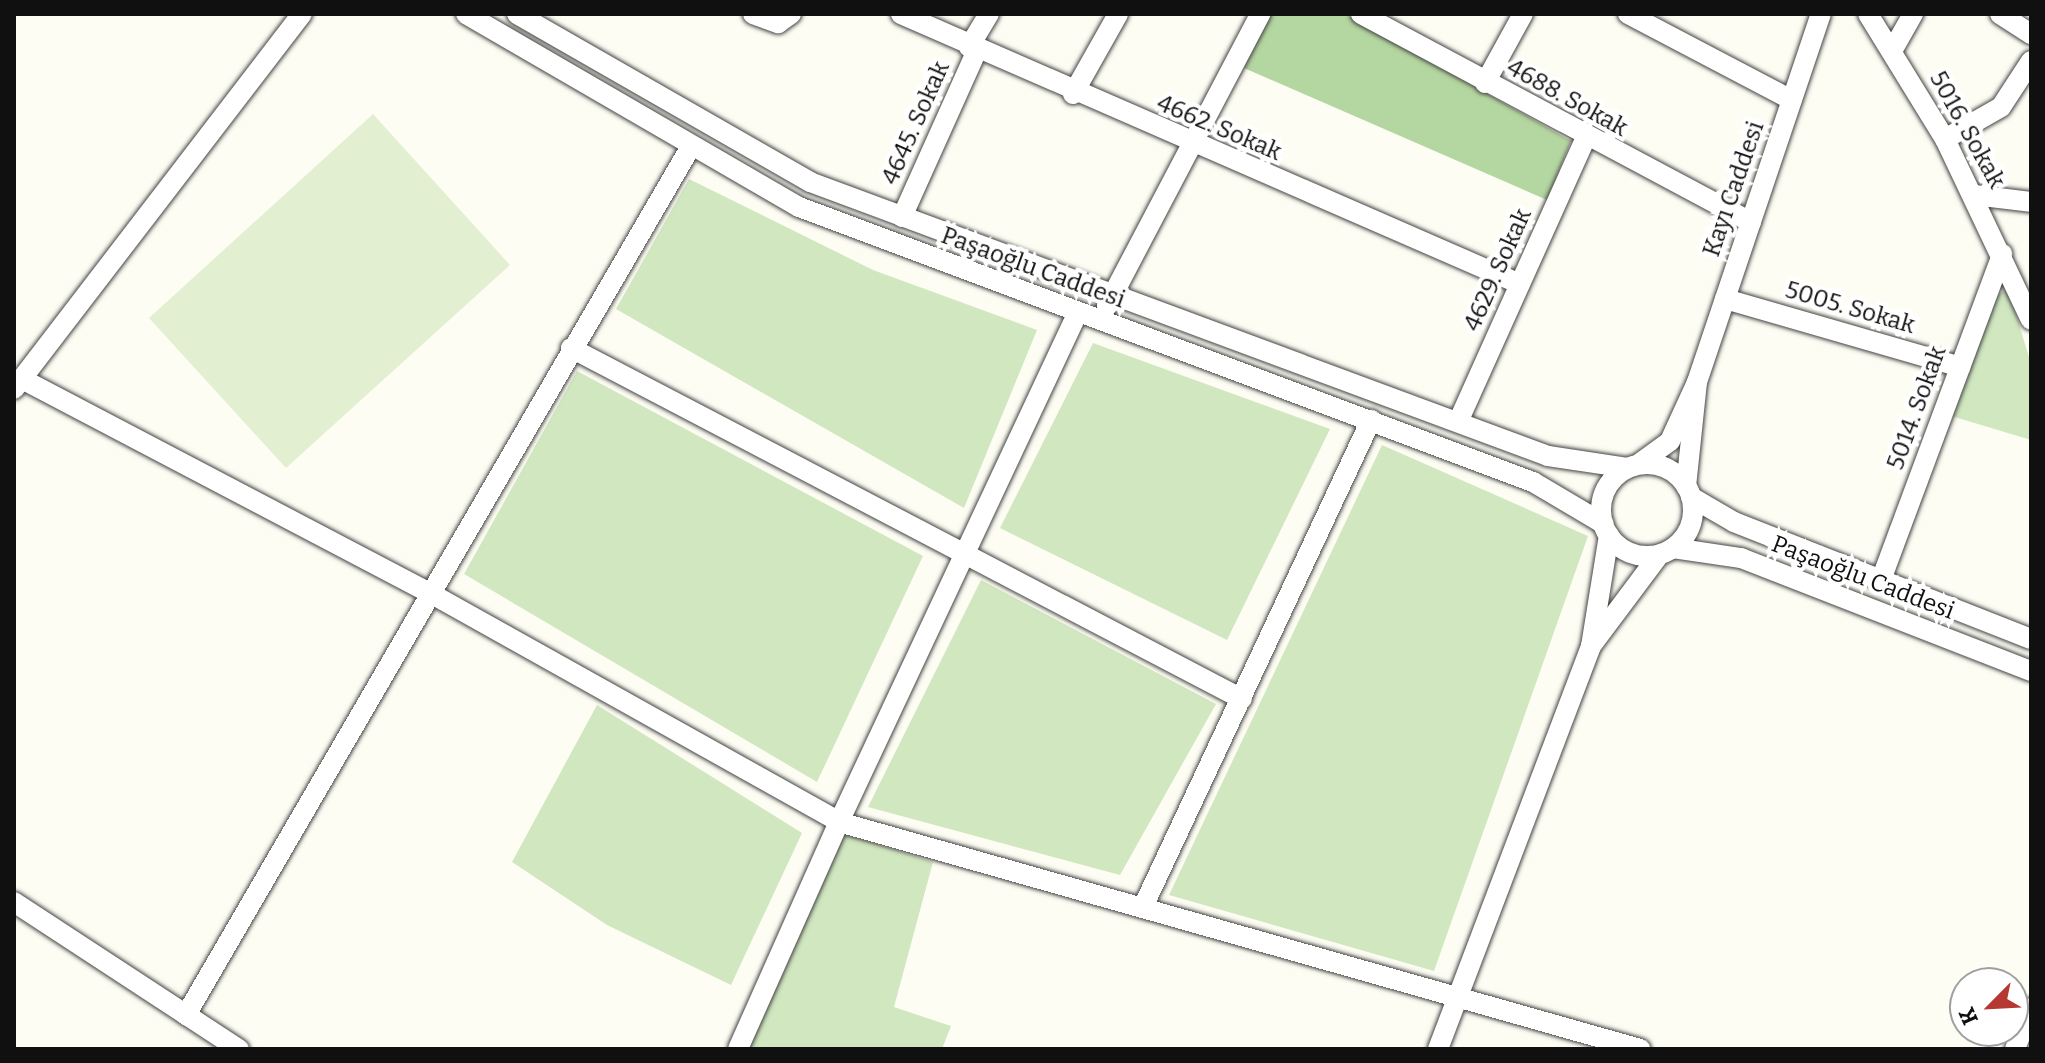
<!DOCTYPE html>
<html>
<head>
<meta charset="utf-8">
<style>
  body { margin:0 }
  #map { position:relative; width:2045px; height:1063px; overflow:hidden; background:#fefdf4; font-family:Bitter,serif }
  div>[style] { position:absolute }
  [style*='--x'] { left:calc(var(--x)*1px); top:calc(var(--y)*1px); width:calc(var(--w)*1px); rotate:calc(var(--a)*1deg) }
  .green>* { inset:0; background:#d0e7c0 }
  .forest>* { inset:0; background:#b4d6a0 }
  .pitch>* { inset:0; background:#e2efd1 }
  .roads { filter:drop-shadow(0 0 2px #434343) drop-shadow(0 0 2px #434343) }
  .minor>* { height:20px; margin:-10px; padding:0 10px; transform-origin:10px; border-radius:10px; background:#fff }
  .minor>.ring { margin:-10px; padding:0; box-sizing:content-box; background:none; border:20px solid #fff; border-radius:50% }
  span { translate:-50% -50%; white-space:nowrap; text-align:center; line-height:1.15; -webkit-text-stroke:8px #fff; paint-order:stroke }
  .street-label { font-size:24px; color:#101010 }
  .frame { position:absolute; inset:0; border:16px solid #101010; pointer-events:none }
  .north { position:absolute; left:1949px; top:967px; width:80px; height:80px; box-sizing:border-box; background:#fff; border:2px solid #9f9f9f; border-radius:50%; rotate:246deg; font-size:22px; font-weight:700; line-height:32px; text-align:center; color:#101010 }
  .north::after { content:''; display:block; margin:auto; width:28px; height:36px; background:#b53833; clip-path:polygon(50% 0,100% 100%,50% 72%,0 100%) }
</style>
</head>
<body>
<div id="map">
  <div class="green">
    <i style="clip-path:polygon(689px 179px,873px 270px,1037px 330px,964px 508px,616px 309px)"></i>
    <i style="clip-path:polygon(2008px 288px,2031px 364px,2031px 440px,1948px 415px,1986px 303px)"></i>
    <i style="clip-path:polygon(1093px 343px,1330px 429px,1227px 640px,1000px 528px)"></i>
    <i style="clip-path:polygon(577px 371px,923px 556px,817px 782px,464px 574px)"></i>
    <i style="clip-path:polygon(1382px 445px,1588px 536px,1434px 971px,1169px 895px)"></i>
    <i style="clip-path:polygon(981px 580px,1216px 704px,1120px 875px,868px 807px)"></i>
    <i style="clip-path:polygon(597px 705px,802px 833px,731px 985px,607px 925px,512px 862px)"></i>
    <i style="clip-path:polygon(844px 834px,933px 862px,894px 1007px,951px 1026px,942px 1049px,749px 1049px)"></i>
  </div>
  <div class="forest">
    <i style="clip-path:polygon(1271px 14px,1345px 14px,1571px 141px,1547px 200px,1244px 68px)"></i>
  </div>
  <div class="pitch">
    <i style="clip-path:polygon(373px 114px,510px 265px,286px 468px,149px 318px)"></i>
  </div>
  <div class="roads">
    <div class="minor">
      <i style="--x:466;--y:14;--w:385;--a:30.1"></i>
      <i style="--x:799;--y:207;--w:784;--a:20.54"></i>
      <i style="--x:1533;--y:482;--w:82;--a:30.6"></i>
      <i style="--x:517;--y:14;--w:338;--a:29.8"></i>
      <i style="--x:810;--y:182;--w:787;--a:20.37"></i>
      <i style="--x:1548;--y:456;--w:80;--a:8.6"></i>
      <i style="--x:753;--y:14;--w:27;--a:20"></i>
      <i style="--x:778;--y:23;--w:16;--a:-35"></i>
      <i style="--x:901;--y:14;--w:675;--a:23.57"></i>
      <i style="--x:1361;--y:14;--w:442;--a:28.1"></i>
      <i style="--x:1628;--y:14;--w:185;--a:27.7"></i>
      <i style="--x:1868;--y:14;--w:147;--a:58.4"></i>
      <i style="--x:1945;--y:139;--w:200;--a:64.6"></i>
      <i style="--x:2000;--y:14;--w:37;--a:33"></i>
      <i style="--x:969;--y:47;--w:39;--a:-59"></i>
      <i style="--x:1892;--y:51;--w:43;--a:-60.4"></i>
      <i style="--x:1485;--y:83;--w:79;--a:-61.2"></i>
      <i style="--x:1073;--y:94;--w:92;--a:-60.6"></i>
      <i style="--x:1945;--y:139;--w:64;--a:-29.7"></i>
      <i style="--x:2001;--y:107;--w:55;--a:-56.9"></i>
      <i style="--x:1974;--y:195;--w:57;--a:7"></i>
      <i style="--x:902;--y:217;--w:183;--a:-65.8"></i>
      <i style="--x:1725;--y:299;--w:245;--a:16.1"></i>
      <i style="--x:1107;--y:306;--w:330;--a:-62.3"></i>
      <i style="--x:1078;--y:312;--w:563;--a:115.11"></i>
      <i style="--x:839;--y:822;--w:833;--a:15.82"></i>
      <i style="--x:571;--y:348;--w:757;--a:27.61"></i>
      <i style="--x:22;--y:379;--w:461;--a:27.7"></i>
      <i style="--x:430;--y:593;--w:469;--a:29.2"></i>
      <i style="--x:839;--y:822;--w:248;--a:114"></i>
      <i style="--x:1697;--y:382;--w:388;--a:-71.4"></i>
      <i style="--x:14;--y:389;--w:473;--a:-52.5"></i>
      <i style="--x:1458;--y:422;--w:310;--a:-65.8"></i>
      <i style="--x:1640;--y:463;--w:37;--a:-36"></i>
      <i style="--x:1670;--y:441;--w:65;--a:-65.4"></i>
      <i style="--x:1697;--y:382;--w:105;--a:96"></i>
      <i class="ring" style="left:1601px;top:464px;width:72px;height:72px"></i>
      <i style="--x:1691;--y:497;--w:50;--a:30.2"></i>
      <i style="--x:1734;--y:522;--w:319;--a:21.5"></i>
      <i style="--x:1609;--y:535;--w:112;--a:99.2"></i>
      <i style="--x:1591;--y:646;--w:114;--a:-53.2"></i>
      <i style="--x:1673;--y:548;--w:69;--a:8.4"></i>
      <i style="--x:1741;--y:558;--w:311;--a:21.3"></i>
      <i style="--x:1881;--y:580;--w:348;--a:-69.6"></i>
      <i style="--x:14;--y:902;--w:269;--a:33.2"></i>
      <i style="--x:1143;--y:907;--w:538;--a:-64.91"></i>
      <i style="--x:186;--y:1015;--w:1003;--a:-59.83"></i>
      <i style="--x:1438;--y:1049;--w:431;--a:-69.2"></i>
      <i style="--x:2015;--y:1049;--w:44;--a:-68.7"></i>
    </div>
  </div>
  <div class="street-label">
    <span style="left:1567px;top:98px;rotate:29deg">4688. Sokak</span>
    <span style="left:916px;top:123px;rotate:-66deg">4645. Sokak</span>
    <span style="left:1219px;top:128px;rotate:23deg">4662. Sokak</span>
    <span style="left:1967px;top:130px;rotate:61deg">5016. Sokak</span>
    <span style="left:1734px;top:189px;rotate:-71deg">Kayı Caddesi</span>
    <span style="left:1033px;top:268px;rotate:20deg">Paşaoğlu Caddesi</span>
    <span style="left:1498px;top:270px;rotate:-66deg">4629. Sokak</span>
    <span style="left:1850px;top:308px;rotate:16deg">5005. Sokak</span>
    <span style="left:1917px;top:408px;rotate:-70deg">5014. Sokak</span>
    <span style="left:1863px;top:578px;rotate:21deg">Paşaoğlu Caddesi</span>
  </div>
  <div class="frame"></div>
  <div class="north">K</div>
</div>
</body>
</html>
